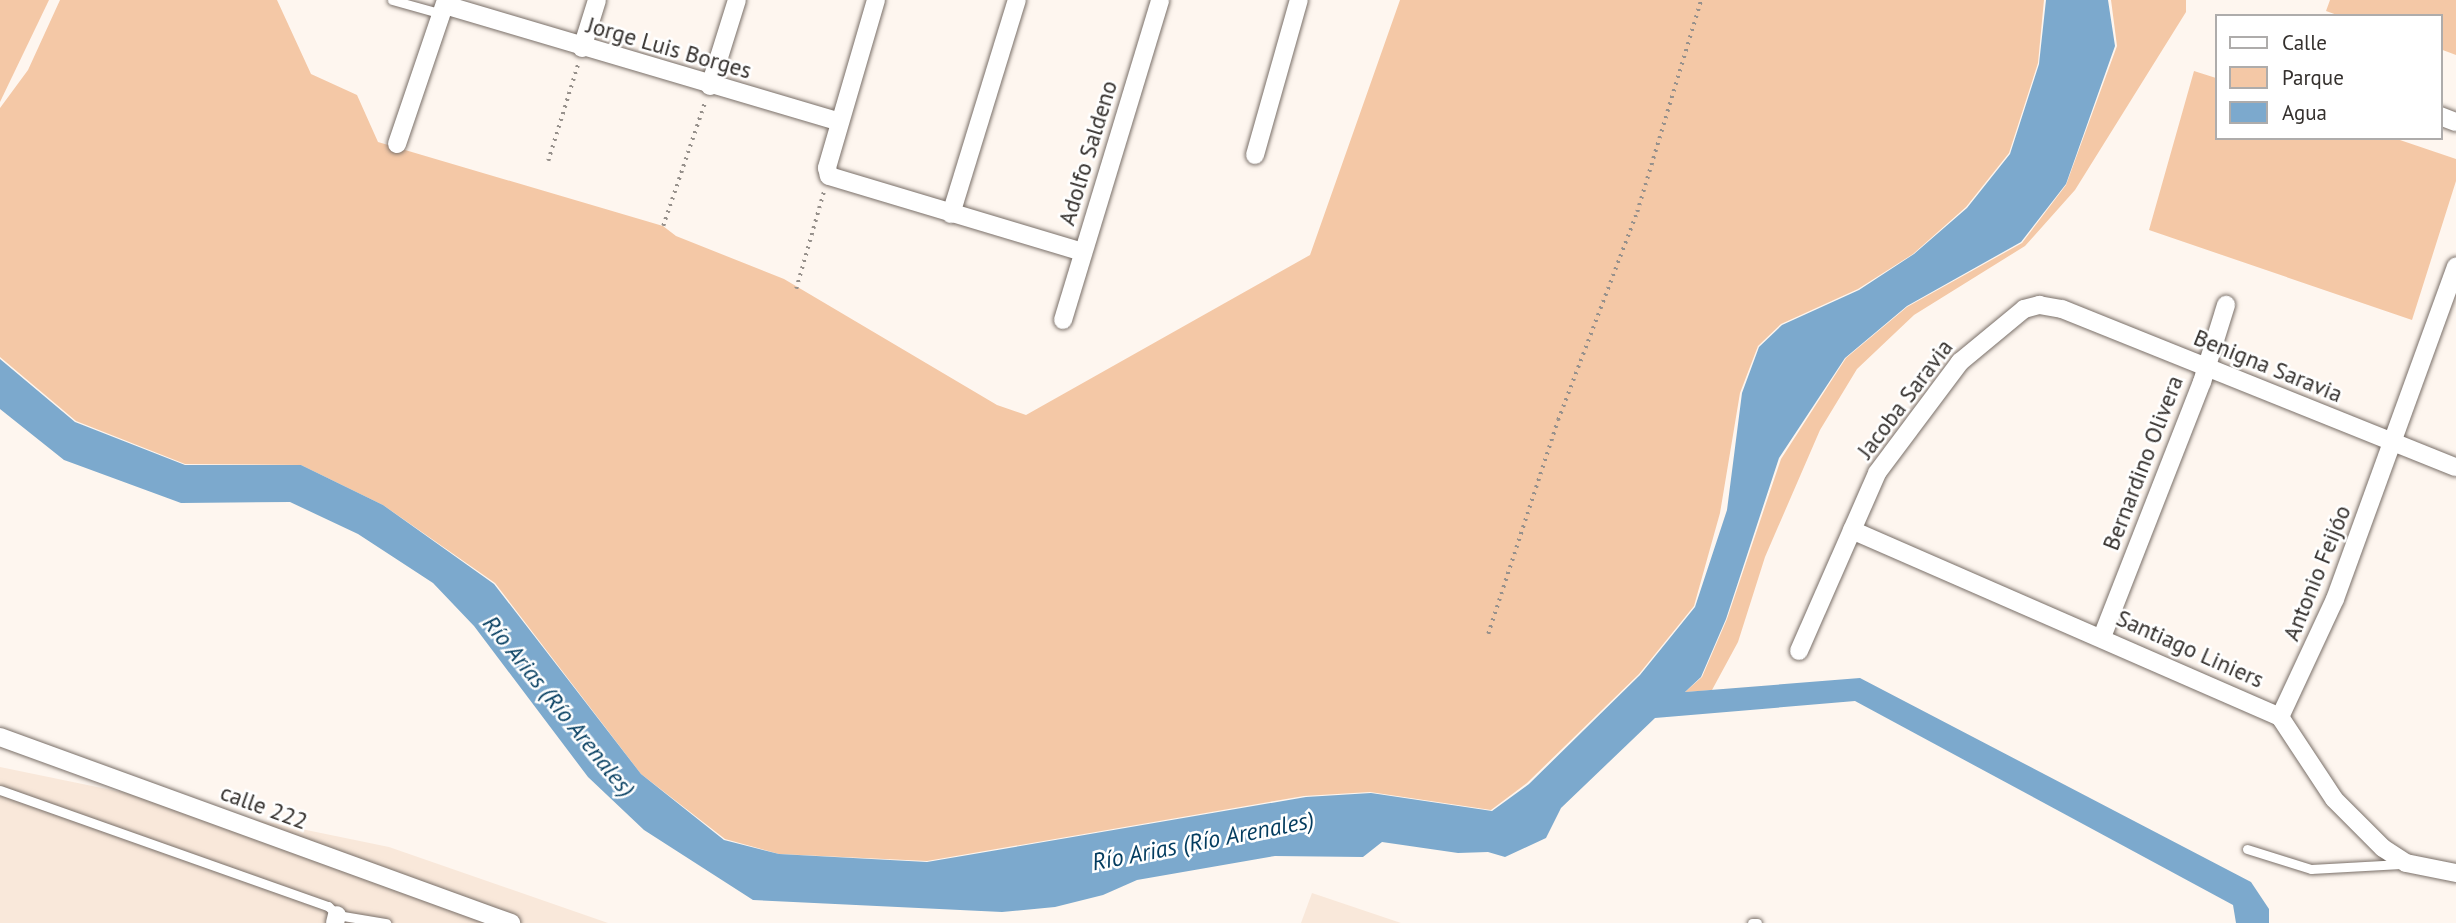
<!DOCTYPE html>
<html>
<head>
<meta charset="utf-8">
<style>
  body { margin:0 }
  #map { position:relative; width:2456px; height:923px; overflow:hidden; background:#fef6ef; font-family:"PT Sans",sans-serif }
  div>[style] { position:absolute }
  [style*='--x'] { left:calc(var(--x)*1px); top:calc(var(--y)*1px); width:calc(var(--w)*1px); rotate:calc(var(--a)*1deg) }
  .built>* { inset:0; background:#f9e8da }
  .green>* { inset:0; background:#f4c8a6 }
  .water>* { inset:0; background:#7ca9cd }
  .path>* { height:3.5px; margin-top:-1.75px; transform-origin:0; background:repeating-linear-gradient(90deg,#96908b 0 2px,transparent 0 7px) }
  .roads { filter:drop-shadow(0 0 2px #796f68) drop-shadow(0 0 2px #796f68) }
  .service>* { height:9px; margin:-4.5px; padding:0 4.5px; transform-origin:4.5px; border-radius:4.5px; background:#fff }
  .minor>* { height:18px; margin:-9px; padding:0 9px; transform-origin:9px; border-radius:9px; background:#fff }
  span { translate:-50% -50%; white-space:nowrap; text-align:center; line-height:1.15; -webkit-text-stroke:5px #fff; paint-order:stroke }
  .street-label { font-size:23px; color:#34302d }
  .water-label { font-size:24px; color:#033c5f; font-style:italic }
  .legend { position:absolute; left:2215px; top:14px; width:228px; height:126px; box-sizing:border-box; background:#fff; border:2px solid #aeacab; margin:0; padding:9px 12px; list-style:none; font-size:21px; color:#34302d }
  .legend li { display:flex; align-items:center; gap:14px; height:35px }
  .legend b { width:35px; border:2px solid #aeacab }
</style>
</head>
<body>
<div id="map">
  <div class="built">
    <i style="clip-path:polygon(0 767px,389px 847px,608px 923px,0 923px)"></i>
    <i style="clip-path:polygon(1312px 893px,1401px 923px,1301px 923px)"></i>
  </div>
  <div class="green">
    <i style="clip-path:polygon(0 0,49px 0,0 102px)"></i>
    <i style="clip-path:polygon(60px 0,277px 0,311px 74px,357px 95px,378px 142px,663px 226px,676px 236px,784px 279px,997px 405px,1026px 415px,1310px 255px,1400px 0,2044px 0,2038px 63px,2009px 153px,1966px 207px,1913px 254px,1858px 289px,1781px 324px,1758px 346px,1740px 393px,1720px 513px,1694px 606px,1639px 674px,1527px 783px,1491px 810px,1370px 792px,1304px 796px,927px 861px,779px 854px,725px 839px,641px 774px,495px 583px,383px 505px,301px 465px,185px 464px,76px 421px,0 357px,0 108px,28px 70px)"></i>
    <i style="clip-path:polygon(2111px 0,2186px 0,2186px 12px,2075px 190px,2025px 246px,1914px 315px,1857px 369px,1820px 430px,1765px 557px,1738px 642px,1712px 690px,1685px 692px,1702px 677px,1727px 619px,1781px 459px,1846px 358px,1907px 307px,2022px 243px,2066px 185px,2117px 46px)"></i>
    <i style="clip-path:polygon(2330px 0,2456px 0,2456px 55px,2440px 49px,2440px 16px,2340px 16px,2326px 11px)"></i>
    <i style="clip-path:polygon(2194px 71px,2216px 78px,2216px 138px,2394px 138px,2456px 159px,2456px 181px,2412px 320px,2149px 230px)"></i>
  </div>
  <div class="water">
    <i style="clip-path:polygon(2046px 0,2108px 0,2115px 46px,2066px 184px,2021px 242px,1907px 306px,1845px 358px,1779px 458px,1726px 619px,1701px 677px,1685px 692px,1860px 678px,2251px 882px,2269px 909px,2269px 923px,2236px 923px,2233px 905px,1855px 701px,1655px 718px,1561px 808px,1546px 838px,1505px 857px,1488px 852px,1458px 853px,1382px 842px,1363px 857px,1275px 856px,1137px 880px,1103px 895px,1055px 907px,1002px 912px,753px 900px,644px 830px,588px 777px,474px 626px,433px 583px,358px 534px,290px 502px,181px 503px,64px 460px,0 409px,0 359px,75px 422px,185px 465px,301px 465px,383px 505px,494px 584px,641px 774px,724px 840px,779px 854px,927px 862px,1306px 797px,1371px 793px,1492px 811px,1529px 784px,1640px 675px,1695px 607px,1727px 510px,1742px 393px,1759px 347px,1782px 325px,1859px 290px,1914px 254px,1967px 208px,2010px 154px,2039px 64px)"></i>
  </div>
  <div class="path">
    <i style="--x:548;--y:161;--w:102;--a:-72.8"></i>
    <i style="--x:663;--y:226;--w:131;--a:-71.3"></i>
    <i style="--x:796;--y:289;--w:102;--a:-74.1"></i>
    <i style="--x:1488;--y:634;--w:225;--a:-71.9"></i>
    <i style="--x:1558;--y:420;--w:222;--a:-69.2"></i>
    <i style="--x:1637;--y:212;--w:221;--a:-73.2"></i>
  </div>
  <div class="roads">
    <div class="service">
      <i style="--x:392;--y:0;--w:52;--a:15.6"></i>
      <i style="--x:0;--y:790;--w:348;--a:19.5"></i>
      <i style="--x:328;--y:906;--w:13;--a:45"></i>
      <i style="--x:337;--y:915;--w:50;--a:9.3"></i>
      <i style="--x:2247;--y:849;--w:67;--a:17.4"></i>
      <i style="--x:2311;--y:869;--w:90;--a:-3.2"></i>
      <i style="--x:1752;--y:923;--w:5;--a:0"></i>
    </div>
    <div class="minor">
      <i style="--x:876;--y:0;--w:175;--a:106.3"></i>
      <i style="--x:827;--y:168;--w:8;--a:76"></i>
      <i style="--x:829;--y:176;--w:265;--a:16.7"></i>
      <i style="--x:445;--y:5;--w:411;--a:16.5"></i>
      <i style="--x:582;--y:48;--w:50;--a:-72.6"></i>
      <i style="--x:710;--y:86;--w:90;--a:-72.6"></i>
      <i style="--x:2440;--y:116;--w:17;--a:21"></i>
      <i style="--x:397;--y:144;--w:152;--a:-71.2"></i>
      <i style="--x:1255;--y:155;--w:161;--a:-74.2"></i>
      <i style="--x:951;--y:214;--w:224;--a:-72.9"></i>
      <i style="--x:1063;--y:320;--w:334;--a:-73.1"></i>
      <i style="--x:1852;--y:530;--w:467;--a:23.6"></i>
      <i style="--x:2280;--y:717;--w:98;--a:56.6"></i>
      <i style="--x:2334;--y:799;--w:69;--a:45"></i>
      <i style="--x:2383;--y:848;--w:27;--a:33"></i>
      <i style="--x:2406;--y:863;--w:51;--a:11.3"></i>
      <i style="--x:2102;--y:637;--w:274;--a:-68.6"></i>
      <i style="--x:2202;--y:382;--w:81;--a:-72.7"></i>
      <i style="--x:1799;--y:651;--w:194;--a:-66.3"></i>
      <i style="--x:1877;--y:473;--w:139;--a:-53.2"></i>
      <i style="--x:1960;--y:362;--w:83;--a:-39.6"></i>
      <i style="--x:2024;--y:309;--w:16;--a:-15"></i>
      <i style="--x:2039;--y:305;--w:23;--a:10"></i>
      <i style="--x:2062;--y:309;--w:424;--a:21.9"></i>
      <i style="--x:2280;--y:717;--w:130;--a:-65"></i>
      <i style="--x:2335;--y:599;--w:354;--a:-70"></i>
      <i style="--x:0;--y:737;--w:544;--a:20"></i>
      <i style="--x:335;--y:923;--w:8;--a:-76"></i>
    </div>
  </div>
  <div class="street-label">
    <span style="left:669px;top:48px;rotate:16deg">Jorge Luis Borges</span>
    <span style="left:1088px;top:153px;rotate:-73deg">Adolfo Saldeno</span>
    <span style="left:2268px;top:366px;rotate:22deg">Benigna Saravia</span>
    <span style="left:1905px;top:399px;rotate:-53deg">Jacoba Saravia</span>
    <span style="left:2143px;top:463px;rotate:-69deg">Bernardino Olivera</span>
    <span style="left:2317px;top:573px;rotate:-68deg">Antonio Feijóo</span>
    <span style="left:2190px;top:649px;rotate:24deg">Santiago Liniers</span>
    <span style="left:264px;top:807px;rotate:20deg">calle 222</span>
  </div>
  <div class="water-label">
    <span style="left:559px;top:706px;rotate:51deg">Río Arias (Río Arenales)</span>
    <span style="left:1203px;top:841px;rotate:-11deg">Río Arias (Río Arenales)</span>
  </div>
  <ul class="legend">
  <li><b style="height:9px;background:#fff"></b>Calle</li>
  <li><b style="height:19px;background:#f4c8a6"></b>Parque</li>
  <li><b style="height:19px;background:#7ca9cd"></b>Agua</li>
  </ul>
</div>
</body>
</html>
